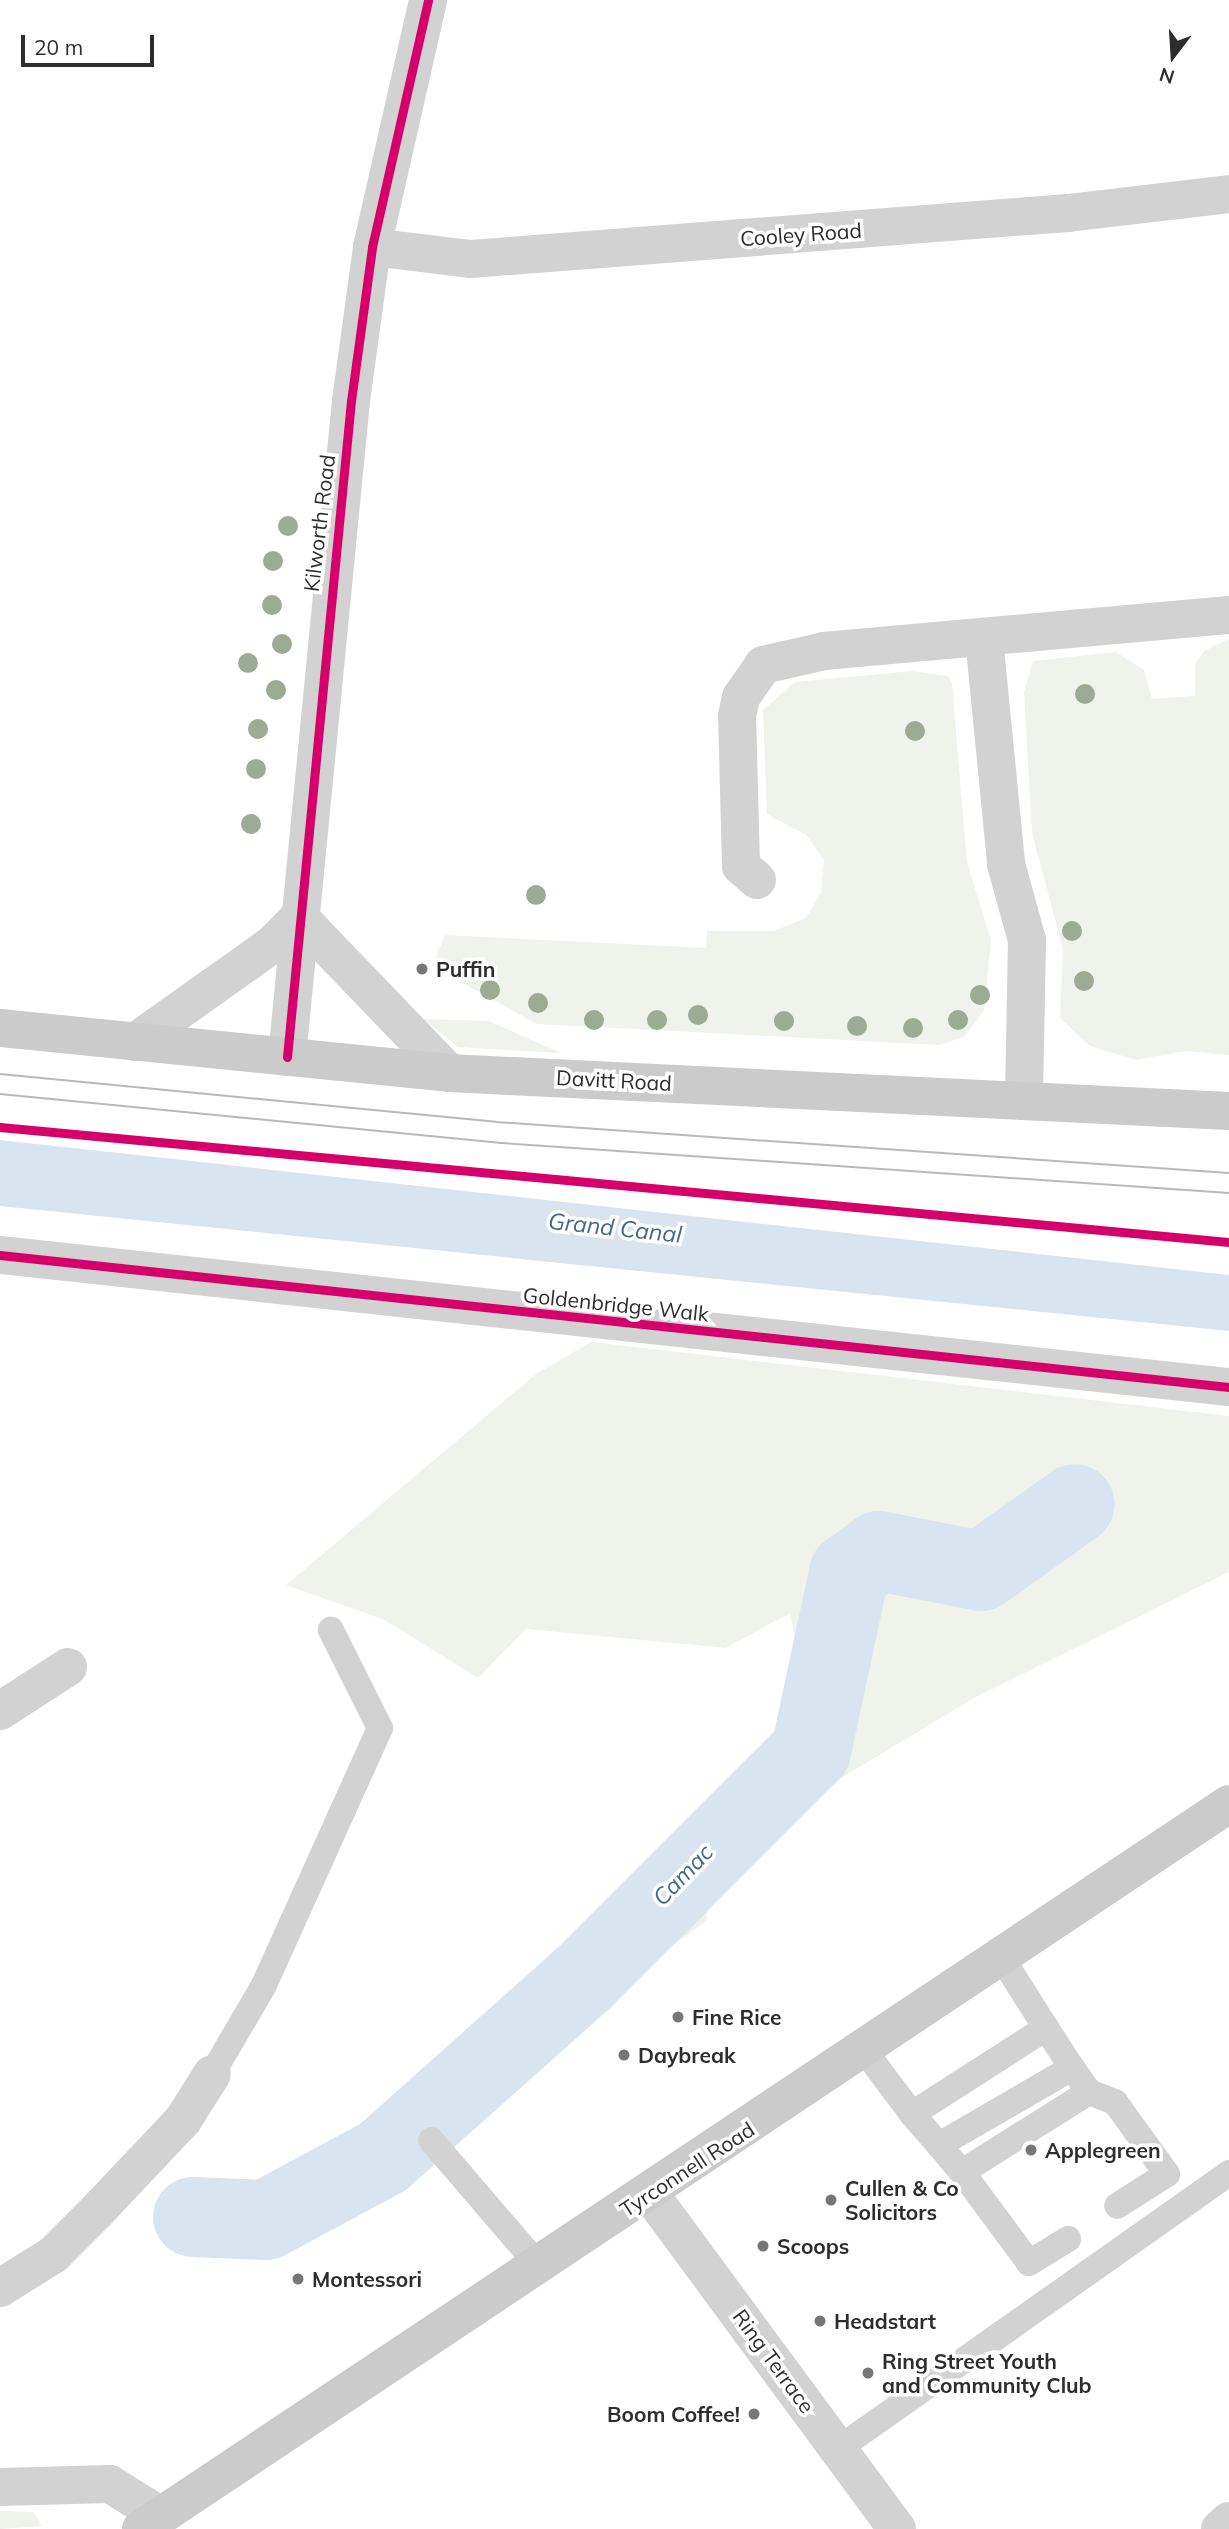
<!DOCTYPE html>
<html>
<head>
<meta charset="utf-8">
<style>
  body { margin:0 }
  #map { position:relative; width:1229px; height:2529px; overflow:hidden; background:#fff; font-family:Mulish,sans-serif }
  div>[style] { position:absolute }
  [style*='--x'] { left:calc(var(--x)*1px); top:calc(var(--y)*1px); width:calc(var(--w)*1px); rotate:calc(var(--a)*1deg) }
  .green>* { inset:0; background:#eff3eb }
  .water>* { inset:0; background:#d8e5f0 }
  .river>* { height:80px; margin:-40px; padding:0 40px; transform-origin:40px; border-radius:40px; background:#d8e5f0 }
  .service>* { height:26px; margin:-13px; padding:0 13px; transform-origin:13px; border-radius:13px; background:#d2d2d2 }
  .minor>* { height:38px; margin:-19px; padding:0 19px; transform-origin:19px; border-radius:19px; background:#d2d2d2 }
  .secondary>* { height:38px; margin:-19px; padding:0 19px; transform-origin:19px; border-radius:19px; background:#cbcbcb }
  .tram>* { height:2px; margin:-1px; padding:0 1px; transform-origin:1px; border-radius:1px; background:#b9b9b9 }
  .cycleway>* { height:9px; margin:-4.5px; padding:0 4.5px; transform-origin:4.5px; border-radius:4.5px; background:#d6006c }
  .trees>* { width:20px; height:20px; margin:-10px; border-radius:50%; background:#9eab94 }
  .dots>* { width:19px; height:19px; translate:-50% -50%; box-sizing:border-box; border:4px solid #fff; border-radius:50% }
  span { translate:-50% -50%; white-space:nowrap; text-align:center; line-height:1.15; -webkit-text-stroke:7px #fff; paint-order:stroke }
  .street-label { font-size:21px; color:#2d2d2d }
  .poi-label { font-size:21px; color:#2d2d2d; font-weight:700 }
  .left { translate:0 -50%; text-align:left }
  .right { translate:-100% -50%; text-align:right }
  .water-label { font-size:23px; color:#3f6a8a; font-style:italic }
  .north { position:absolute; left:1138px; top:21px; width:70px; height:70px; -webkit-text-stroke:5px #fff; paint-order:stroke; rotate:197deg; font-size:19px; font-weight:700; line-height:28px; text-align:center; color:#2d2d2d }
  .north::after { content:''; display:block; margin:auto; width:24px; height:32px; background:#2d2d2d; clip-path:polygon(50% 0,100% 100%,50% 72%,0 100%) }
  .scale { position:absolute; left:21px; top:35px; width:133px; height:32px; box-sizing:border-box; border:4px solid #2d2d2d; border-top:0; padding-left:9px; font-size:21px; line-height:24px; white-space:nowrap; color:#2d2d2d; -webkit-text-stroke:5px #fff; paint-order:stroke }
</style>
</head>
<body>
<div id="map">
  <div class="green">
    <i style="clip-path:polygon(1229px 639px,1229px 1055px,1185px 1051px,1136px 1060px,1090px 1046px,1060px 1018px,1063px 949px,1032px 833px,1024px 692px,1033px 661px,1116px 652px,1144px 670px,1152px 699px,1195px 696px,1195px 664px,1204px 651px)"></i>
    <i style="clip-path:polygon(912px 671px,948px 676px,952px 684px,967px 862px,991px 940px,984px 1011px,964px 1037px,939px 1045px,537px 1024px,432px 966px,445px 935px,706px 948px,707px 931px,774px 931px,806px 918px,821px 892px,824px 860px,806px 835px,767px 814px,763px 710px,795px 682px)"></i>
    <i style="clip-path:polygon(423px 1019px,489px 1021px,561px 1053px,458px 1047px)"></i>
    <i style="clip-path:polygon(591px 1342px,1229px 1416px,1229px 1572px,974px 1698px,788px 1810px,713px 1873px,706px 1921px,513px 2064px,472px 2046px,832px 1680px,798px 1655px,790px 1613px,726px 1648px,526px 1629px,478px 1678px,385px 1620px,286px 1585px,536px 1374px)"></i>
    <i style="clip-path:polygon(0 2511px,34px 2512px,42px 2526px,0 2529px)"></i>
  </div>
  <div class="water">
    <i style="clip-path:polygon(0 1140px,1229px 1275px,1229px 1331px,0 1206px)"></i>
  </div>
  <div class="river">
    <i style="--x:193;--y:2217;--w:73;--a:2.4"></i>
    <i style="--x:266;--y:2220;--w:133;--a:-28.3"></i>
    <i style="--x:383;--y:2157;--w:268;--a:-41.7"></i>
    <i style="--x:583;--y:1979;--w:322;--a:-45"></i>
    <i style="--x:811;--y:1751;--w:182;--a:-77.9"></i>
    <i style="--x:849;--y:1573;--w:37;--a:-36"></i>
    <i style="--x:879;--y:1551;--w:104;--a:11.1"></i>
    <i style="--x:981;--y:1571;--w:115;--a:-35.5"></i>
  </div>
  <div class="service">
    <i style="--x:864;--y:2050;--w:80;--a:53.1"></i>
    <i style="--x:912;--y:2114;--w:159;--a:-32.7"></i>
    <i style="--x:1046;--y:2028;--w:86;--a:-122.2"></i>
    <i style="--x:212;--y:2074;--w:103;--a:-59.7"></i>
    <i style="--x:264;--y:1985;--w:282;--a:-65.7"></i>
    <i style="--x:380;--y:1728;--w:110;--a:-116.6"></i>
    <i style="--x:1089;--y:2092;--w:28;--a:21"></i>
    <i style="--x:1115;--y:2102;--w:89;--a:54.2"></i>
    <i style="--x:1167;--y:2174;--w:59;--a:147.4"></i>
    <i style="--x:912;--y:2114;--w:41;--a:48.9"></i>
    <i style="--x:939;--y:2145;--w:154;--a:-30.1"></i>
    <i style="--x:1072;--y:2068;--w:48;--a:-123"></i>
    <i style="--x:431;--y:2140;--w:166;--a:49.4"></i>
    <i style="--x:939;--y:2145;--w:35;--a:50"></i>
    <i style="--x:962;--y:2172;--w:150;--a:-32.2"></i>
    <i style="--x:1089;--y:2092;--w:29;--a:-125"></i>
    <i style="--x:962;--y:2172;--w:113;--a:53.6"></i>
    <i style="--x:1029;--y:2263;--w:46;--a:-31.6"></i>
    <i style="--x:838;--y:2449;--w:479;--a:-35.2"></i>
  </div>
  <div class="minor">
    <i style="--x:372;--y:247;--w:100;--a:6.9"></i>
    <i style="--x:471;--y:259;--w:599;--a:-4.41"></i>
    <i style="--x:1068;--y:213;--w:162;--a:-6.7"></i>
    <i style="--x:984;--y:638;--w:227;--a:84.4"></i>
    <i style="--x:1006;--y:864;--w:79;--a:74.6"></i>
    <i style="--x:1027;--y:940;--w:161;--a:91.1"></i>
    <i style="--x:757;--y:880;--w:21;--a:-139"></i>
    <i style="--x:741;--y:866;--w:150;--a:-91.5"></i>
    <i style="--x:737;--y:716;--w:19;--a:-78"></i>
    <i style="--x:741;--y:697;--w:39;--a:-55"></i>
    <i style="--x:763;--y:665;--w:63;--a:-12.9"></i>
    <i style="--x:824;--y:651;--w:407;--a:-5.1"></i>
    <i style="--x:299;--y:917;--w:216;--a:46.1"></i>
    <i style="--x:135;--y:1042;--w:169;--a:-35.4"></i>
    <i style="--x:273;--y:944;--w:37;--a:-46"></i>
    <i style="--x:287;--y:1057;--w:659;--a:-84.43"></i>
    <i style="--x:351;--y:401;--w:155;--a:-82.2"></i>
    <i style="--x:372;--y:247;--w:253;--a:-77.2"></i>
    <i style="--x:0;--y:1255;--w:1236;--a:6.13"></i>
    <i style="--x:0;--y:1711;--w:81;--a:-32.9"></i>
    <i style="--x:650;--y:2194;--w:416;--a:53.6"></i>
    <i style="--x:0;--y:2288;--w:62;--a:-31.9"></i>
    <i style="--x:53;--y:2255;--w:61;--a:-45"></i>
    <i style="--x:96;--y:2212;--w:127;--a:-46.6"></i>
    <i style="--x:183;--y:2120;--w:54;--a:-57.8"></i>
    <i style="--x:0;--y:2487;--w:110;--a:-1.6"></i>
    <i style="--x:110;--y:2484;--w:60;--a:32.1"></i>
    <i style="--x:1220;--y:2529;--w:12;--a:-42"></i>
  </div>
  <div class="secondary">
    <i style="--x:0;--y:1028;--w:451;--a:5.7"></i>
    <i style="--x:449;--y:1073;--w:781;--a:2.79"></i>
    <i style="--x:141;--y:2529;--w:1307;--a:-33.68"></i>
  </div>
  <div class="tram">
    <i style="--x:0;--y:1074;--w:498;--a:5.5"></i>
    <i style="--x:496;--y:1122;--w:735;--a:3.98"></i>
    <i style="--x:0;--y:1094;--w:504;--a:5.57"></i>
    <i style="--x:502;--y:1143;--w:729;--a:3.93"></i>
  </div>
  <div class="cycleway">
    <i style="--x:287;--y:1057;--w:659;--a:-84.43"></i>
    <i style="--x:351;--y:401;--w:155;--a:-82.2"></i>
    <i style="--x:372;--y:247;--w:253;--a:-77.2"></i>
    <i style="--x:0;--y:1127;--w:1234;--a:5.35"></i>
    <i style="--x:0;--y:1255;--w:1236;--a:6.13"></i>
  </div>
  <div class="trees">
    <i style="left:288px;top:526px"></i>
    <i style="left:273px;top:561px"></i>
    <i style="left:272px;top:605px"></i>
    <i style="left:282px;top:644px"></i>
    <i style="left:248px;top:663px"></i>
    <i style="left:276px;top:690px"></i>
    <i style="left:1085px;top:694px"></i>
    <i style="left:258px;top:729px"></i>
    <i style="left:915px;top:731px"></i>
    <i style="left:256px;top:769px"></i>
    <i style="left:251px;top:824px"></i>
    <i style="left:536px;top:895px"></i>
    <i style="left:1072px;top:931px"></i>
    <i style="left:1084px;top:981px"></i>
    <i style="left:490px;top:990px"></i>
    <i style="left:980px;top:995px"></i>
    <i style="left:538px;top:1003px"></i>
    <i style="left:698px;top:1015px"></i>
    <i style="left:594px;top:1020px"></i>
    <i style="left:657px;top:1020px"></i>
    <i style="left:958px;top:1020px"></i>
    <i style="left:784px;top:1021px"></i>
    <i style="left:857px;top:1026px"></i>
    <i style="left:913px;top:1028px"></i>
  </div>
  <div class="dots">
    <i style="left:422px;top:969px;background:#767676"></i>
    <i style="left:678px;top:2017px;background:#767676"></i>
    <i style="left:624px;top:2055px;background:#767676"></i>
    <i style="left:1031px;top:2150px;background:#767676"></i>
    <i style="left:831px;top:2200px;background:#767676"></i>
    <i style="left:763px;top:2246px;background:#767676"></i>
    <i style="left:298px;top:2279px;background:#767676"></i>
    <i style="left:820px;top:2321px;background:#767676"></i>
    <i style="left:868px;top:2373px;background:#767676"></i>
    <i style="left:754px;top:2414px;background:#767676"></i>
  </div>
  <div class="street-label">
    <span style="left:801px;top:234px;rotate:-4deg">Cooley Road</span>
    <span style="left:319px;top:523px;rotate:-83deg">Kilworth Road</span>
    <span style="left:614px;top:1080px;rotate:3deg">Davitt Road</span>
    <span style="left:616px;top:1304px;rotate:6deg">Goldenbridge Walk</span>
    <span style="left:687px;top:2169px;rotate:-33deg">Tyrconnell Road</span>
    <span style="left:774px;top:2361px;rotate:54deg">Ring Terrace</span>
  </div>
  <div class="poi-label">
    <span class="left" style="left:436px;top:969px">Puffin</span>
    <span class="left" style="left:692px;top:2017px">Fine Rice</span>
    <span class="left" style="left:638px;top:2055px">Daybreak</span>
    <span class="left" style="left:1045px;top:2150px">Applegreen</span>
    <span class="left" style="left:845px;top:2200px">Cullen &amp; Co<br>Solicitors</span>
    <span class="left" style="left:777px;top:2246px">Scoops</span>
    <span class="left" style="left:312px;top:2279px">Montessori</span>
    <span class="left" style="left:834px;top:2321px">Headstart</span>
    <span class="left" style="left:882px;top:2373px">Ring Street Youth<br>and Community Club</span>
    <span class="right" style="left:740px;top:2414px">Boom Coffee!</span>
  </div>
  <div class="water-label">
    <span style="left:615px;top:1228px;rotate:6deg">Grand Canal</span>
    <span style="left:683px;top:1875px;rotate:-46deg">Camac</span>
  </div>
  <div class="north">N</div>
  <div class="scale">20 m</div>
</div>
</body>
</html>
